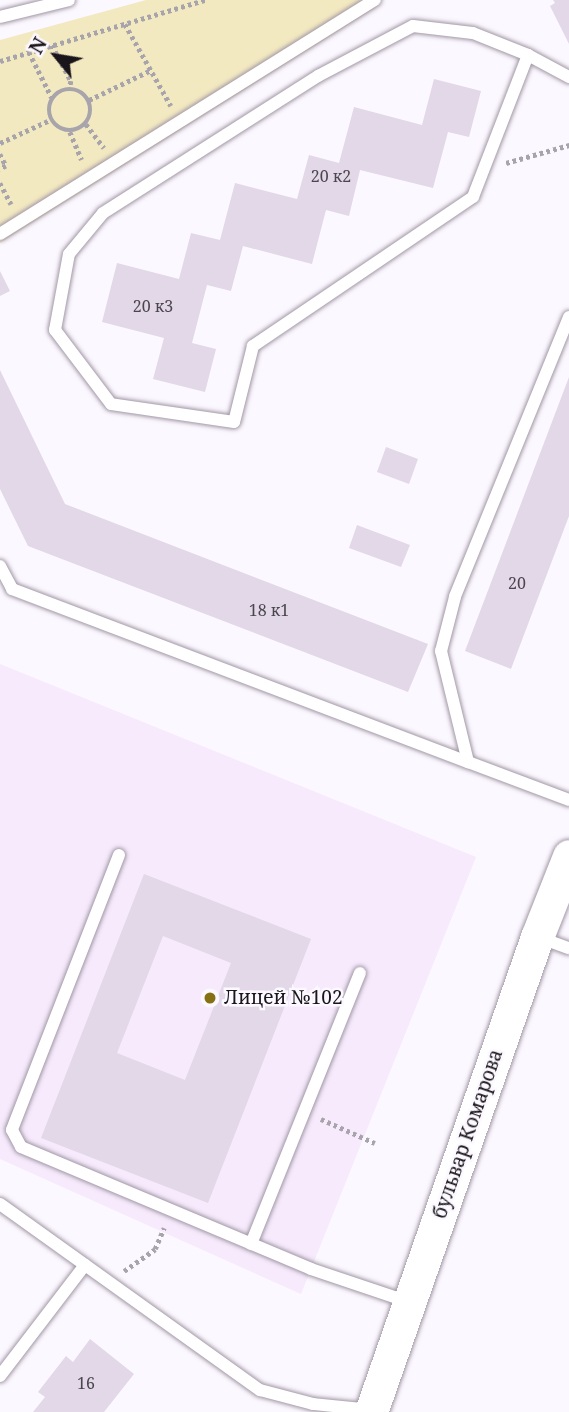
<!DOCTYPE html>
<html>
<head>
<meta charset="utf-8">
<style>
  body { margin:0 }
  #map { position:relative; width:569px; height:1412px; overflow:hidden; background:#fcf8ff; font-family:"Noto Serif",serif }
  div>[style] { position:absolute }
  [style*='--x'] { left:calc(var(--x)*1px); top:calc(var(--y)*1px); width:calc(var(--w)*1px); rotate:calc(var(--a)*1deg) }
  .built>* { inset:0; background:#f6eafc }
  .green>* { inset:0; background:#f3e9c1 }
  .building>* { inset:0; background:#e2d8e8 }
  .path>* { height:4.5px; margin-top:-2.25px; transform-origin:0; background:repeating-linear-gradient(90deg,#a8a4ab 0 3.5px,transparent 0 7px) }
  .path>.ring { margin:-2.25px; padding:0; box-sizing:content-box; background:none; border:4.5px solid #a8a4ab; border-radius:50% }
  .roads { filter:drop-shadow(0 0 2px #a197a6) drop-shadow(0 0 2px #a197a6) }
  .service>* { height:12px; margin:-6px; padding:0 6px; transform-origin:6px; border-radius:6px; background:#fff }
  .tertiary>* { height:33px; margin:-16.5px; padding:0 16.5px; transform-origin:16.5px; border-radius:16.5px; background:#fff }
  .dots>* { width:19px; height:19px; translate:-50% -50%; box-sizing:border-box; border:4px solid #fcf8ff; border-radius:50% }
  span { translate:-50% -50%; white-space:nowrap; text-align:center; line-height:1.15; -webkit-text-stroke:5px #fcf8ff; paint-order:stroke }
  .number-label { font-size:16px; color:#4b464e }
  .number-label span { -webkit-text-stroke-width:0 }
  .poi-label { font-size:19px; color:#19151a }
  .left { translate:0 -50%; text-align:left }
  .street-label { font-size:19px; color:#19151a }
  .north { position:absolute; left:21px; top:21px; width:70px; height:70px; -webkit-text-stroke:5px #fcf8ff; paint-order:stroke; rotate:300deg; font-size:19px; font-weight:700; line-height:28px; text-align:center; color:#19151a }
  .north::after { content:''; display:block; margin:auto; width:24px; height:32px; background:#19151a; clip-path:polygon(50% 0,100% 100%,50% 72%,0 100%) }
</style>
</head>
<body>
<div id="map">
  <div class="built">
    <i style="clip-path:polygon(0 664px,476px 857px,301px 1294px,0 1159px)"></i>
  </div>
  <div class="green">
    <i style="clip-path:polygon(146px 0,371px 0,375px 8px,0 243px,0 40px)"></i>
  </div>
  <div class="building">
    <i style="clip-path:polygon(553px 0,569px 0,569px 44px,550px 6px,555px 3px)"></i>
    <i style="clip-path:polygon(434px 79px,481px 91px,469px 137px,448px 132px,433px 188px,360px 170px,349px 216px,326px 210px,312px 264px,243px 246px,231px 291px,207px 285px,192px 343px,216px 349px,205px 392px,153px 379px,164px 338px,102px 322px,117px 263px,179px 279px,191px 233px,220px 240px,235px 183px,297px 199px,309px 155px,339px 163px,354px 107px,422px 125px)"></i>
    <i style="clip-path:polygon(0 271px,10px 291px,0 296px)"></i>
    <i style="clip-path:polygon(0 370px,65px 504px,428px 644px,408px 692px,28px 546px,0 489px)"></i>
    <i style="clip-path:polygon(569px 377px,569px 516px,511px 669px,465px 651px)"></i>
    <i style="clip-path:polygon(386px 447px,418px 459px,409px 484px,377px 472px)"></i>
    <i style="clip-path:polygon(357px 525px,410px 545px,401px 567px,349px 548px)"></i>
    <i style="clip-path:polygon(evenodd,144px 874px,311px 939px,208px 1203px,41px 1138px,144px 874px,163px 936px,231px 963px,185px 1080px,117px 1053px,163px 936px)"></i>
    <i style="clip-path:polygon(90px 1339px,134px 1374px,104px 1412px,33px 1412px,45px 1397px,38px 1392px,66px 1356px,73px 1362px)"></i>
  </div>
  <div class="path">
    <i style="--x:125;--y:24;--w:94;--a:60.7"></i>
    <i style="--x:52;--y:45;--w:41;--a:62.2"></i>
    <i style="--x:71;--y:81;--w:7;--a:98"></i>
    <i style="--x:29;--y:52;--w:51;--a:63.4"></i>
    <i style="--x:0;--y:61;--w:214;--a:-16.6"></i>
    <i class="ring" style="left:49px;top:89px;width:37.5px;height:37.5px"></i>
    <i style="--x:89;--y:100;--w:69;--a:-25.8"></i>
    <i style="--x:86;--y:124;--w:30;--a:53"></i>
    <i style="--x:70;--y:132;--w:30;--a:67"></i>
    <i style="--x:0;--y:143;--w:55;--a:-24.7"></i>
    <i style="--x:0;--y:154;--w:13;--a:63"></i>
    <i style="--x:6;--y:166;--w:7;--a:153"></i>
    <i style="--x:506;--y:163;--w:66;--a:-15.9"></i>
    <i style="--x:0;--y:183;--w:24;--a:62"></i>
    <i style="--x:321;--y:1119;--w:59;--a:24"></i>
    <i style="--x:124;--y:1271;--w:38;--a:-35"></i>
    <i style="--x:155;--y:1249;--w:23;--a:-67"></i>
  </div>
  <div class="roads">
    <div class="service">
      <i style="--x:0;--y:17;--w:71;--a:-13.8"></i>
      <i style="--x:528;--y:55;--w:152;--a:111.2"></i>
      <i style="--x:473;--y:197;--w:266;--a:145.9"></i>
      <i style="--x:253;--y:346;--w:78;--a:104"></i>
      <i style="--x:234;--y:422;--w:124;--a:-171.7"></i>
      <i style="--x:111;--y:404;--w:93;--a:-127.1"></i>
      <i style="--x:55;--y:330;--w:77;--a:-79.6"></i>
      <i style="--x:69;--y:254;--w:53;--a:-50.3"></i>
      <i style="--x:103;--y:213;--w:255;--a:-32.5"></i>
      <i style="--x:318;--y:76;--w:107;--a:-27.8"></i>
      <i style="--x:413;--y:26;--w:60;--a:6.7"></i>
      <i style="--x:473;--y:33;--w:59;--a:21.8"></i>
      <i style="--x:528;--y:55;--w:47;--a:28.2"></i>
      <i style="--x:0;--y:234;--w:442;--a:-32"></i>
      <i style="--x:569;--y:317;--w:302;--a:112.2"></i>
      <i style="--x:455;--y:597;--w:56;--a:104.5"></i>
      <i style="--x:441;--y:651;--w:114;--a:76.3"></i>
      <i style="--x:468;--y:762;--w:108;--a:20.6"></i>
      <i style="--x:0;--y:566;--w:26;--a:62"></i>
      <i style="--x:12;--y:589;--w:488;--a:20.8"></i>
      <i style="--x:119;--y:855;--w:295;--a:111.3"></i>
      <i style="--x:12;--y:1130;--w:19;--a:62"></i>
      <i style="--x:21;--y:1147;--w:315;--a:22.8"></i>
      <i style="--x:311;--y:1269;--w:103;--a:18.6"></i>
      <i style="--x:538;--y:937;--w:33;--a:20"></i>
      <i style="--x:0;--y:1204;--w:320;--a:35.6"></i>
      <i style="--x:260;--y:1390;--w:55;--a:14.8"></i>
      <i style="--x:313;--y:1404;--w:58;--a:5.9"></i>
      <i style="--x:251;--y:1244;--w:292;--a:-68.1"></i>
      <i style="--x:0;--y:1376;--w:140;--a:-52.6"></i>
    </div>
    <div class="tertiary">
      <i style="--x:371;--y:1412;--w:503;--a:-70.74"></i>
      <i style="--x:537;--y:937;--w:87;--a:-68.4"></i>
    </div>
  </div>
  <div class="dots">
    <i style="left:210px;top:998px;background:#857111"></i>
  </div>
  <div class="number-label">
    <span style="left:331px;top:176px">20 к2</span>
    <span style="left:153px;top:306px">20 к3</span>
    <span style="left:517px;top:583px">20</span>
    <span style="left:269px;top:610px">18 к1</span>
    <span style="left:86px;top:1383px">16</span>
  </div>
  <div class="poi-label">
    <span class="left" style="left:224px;top:998px">Лицей №102</span>
  </div>
  <div class="street-label">
    <span style="left:468px;top:1134px;rotate:-71deg">бульвар Комарова</span>
  </div>
  <div class="north">N</div>
</div>
</body>
</html>
